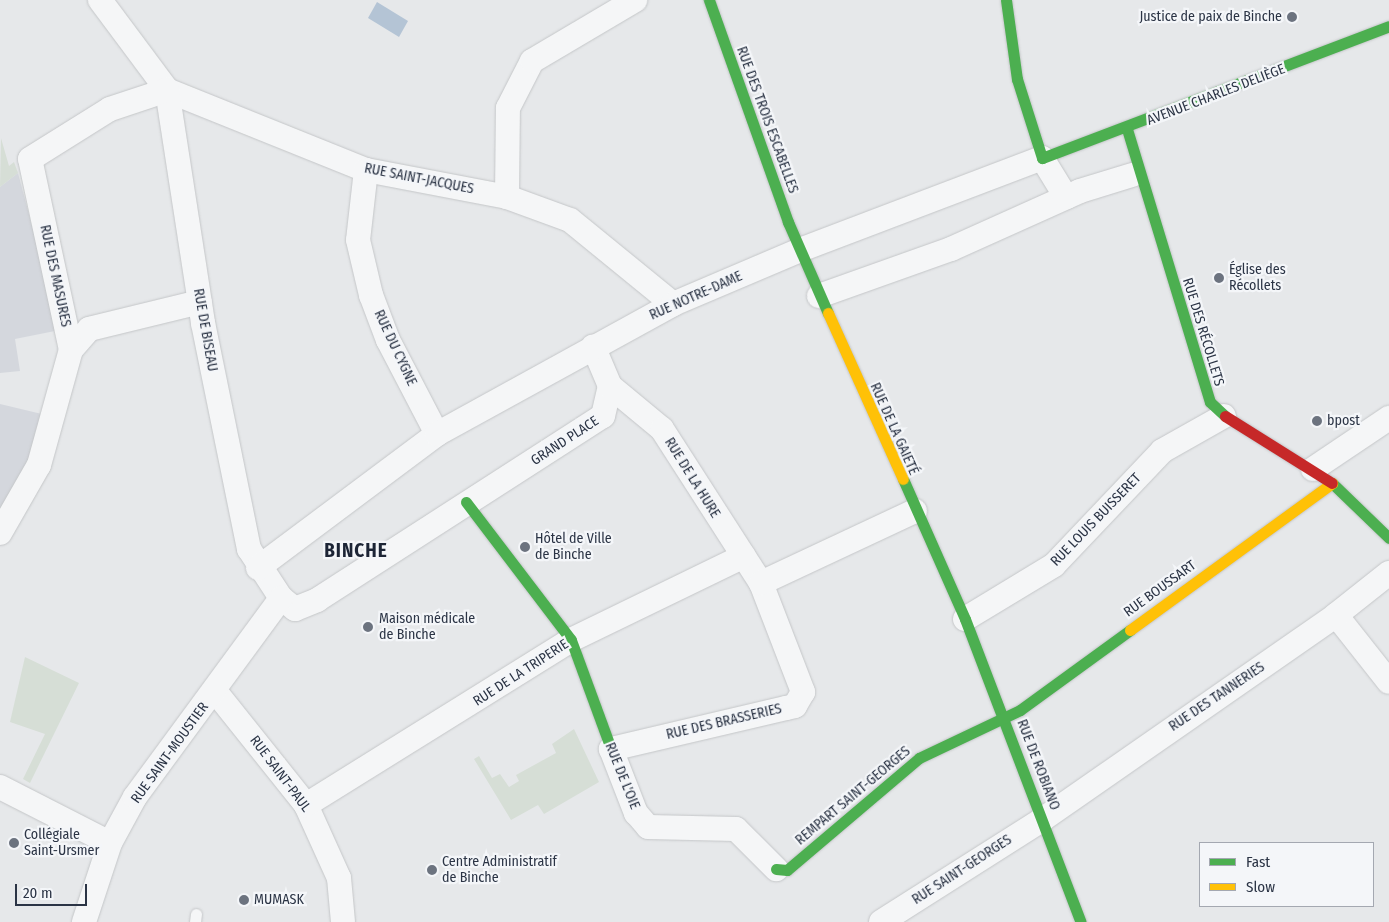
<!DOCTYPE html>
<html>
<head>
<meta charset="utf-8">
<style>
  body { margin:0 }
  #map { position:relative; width:1389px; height:922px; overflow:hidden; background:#e6e8ea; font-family:"Fira Sans Condensed",sans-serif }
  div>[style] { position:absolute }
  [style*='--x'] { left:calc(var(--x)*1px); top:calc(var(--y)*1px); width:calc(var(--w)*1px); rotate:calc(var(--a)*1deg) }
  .built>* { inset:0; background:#d4d7dd }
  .green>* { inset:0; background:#d6ded6 }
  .water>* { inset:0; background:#b4c4d5 }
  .roads { filter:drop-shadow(0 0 1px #c4c6c8) drop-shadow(0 0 1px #c4c6c8) }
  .lane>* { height:11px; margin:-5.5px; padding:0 5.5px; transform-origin:5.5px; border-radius:5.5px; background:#f5f6f7 }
  .street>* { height:24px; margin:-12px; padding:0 12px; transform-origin:12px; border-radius:12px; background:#f5f6f7 }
  .fast>* { height:11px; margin:-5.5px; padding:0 5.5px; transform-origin:5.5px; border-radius:5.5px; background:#4caf50 }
  .slow>* { height:11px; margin:-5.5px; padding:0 5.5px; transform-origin:5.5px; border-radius:5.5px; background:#ffc107 }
  .jam>* { height:11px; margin:-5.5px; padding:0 5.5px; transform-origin:5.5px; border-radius:5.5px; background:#c62828 }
  .dots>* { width:14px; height:14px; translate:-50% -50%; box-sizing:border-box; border:2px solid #f4f6f9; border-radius:50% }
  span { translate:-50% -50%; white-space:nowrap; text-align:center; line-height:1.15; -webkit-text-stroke:4.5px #f4f6f9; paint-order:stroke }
  .poi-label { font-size:14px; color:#2b3445 }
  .right { translate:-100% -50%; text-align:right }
  .left { translate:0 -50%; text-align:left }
  .street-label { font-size:14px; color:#2b3445 }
  .district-label { font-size:19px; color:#1d2536; font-weight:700; letter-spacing:1px }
  .legend { position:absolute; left:1199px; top:842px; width:175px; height:65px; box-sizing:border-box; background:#f4f6f9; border:1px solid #a4a8b1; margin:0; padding:6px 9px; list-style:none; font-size:15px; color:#2b3445 }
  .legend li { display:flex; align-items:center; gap:10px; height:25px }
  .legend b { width:25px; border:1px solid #a4a8b1 }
  .scale { position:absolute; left:15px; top:884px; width:72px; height:22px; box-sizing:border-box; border:2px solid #2b3445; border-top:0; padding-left:6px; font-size:15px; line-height:18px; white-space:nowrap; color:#2b3445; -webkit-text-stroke:4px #f4f6f9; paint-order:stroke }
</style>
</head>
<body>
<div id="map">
  <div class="built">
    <i style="clip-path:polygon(18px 173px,56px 317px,55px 331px,15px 339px,20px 371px,0 373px,0 187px)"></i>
    <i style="clip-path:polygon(0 404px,46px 415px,35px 461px,0 510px)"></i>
  </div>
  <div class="green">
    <i style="clip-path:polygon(1px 138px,9px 166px,14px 162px,18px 173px,0 187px)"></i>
    <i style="clip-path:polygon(25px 657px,79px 683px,30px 783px,23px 779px,45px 734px,10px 722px)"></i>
    <i style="clip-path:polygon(574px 729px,599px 782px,544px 814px,538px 805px,511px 820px,474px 759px,479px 756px,492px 778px,500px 774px,509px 787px,519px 781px,516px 775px,556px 753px,552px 744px)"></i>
  </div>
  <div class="water">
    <i style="clip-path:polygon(377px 2px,408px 21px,399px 37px,368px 18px)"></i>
  </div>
  <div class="roads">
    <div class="lane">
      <i style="--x:195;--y:922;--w:8;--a:-83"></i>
    </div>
    <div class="street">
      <i style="--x:100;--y:0;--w:112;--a:53.3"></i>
      <i style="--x:167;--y:90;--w:214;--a:21.9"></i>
      <i style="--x:366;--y:170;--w:144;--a:10.8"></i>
      <i style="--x:507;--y:197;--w:67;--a:20.1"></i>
      <i style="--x:570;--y:220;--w:133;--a:39.2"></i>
      <i style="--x:167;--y:90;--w:236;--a:81.2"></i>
      <i style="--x:203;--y:323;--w:231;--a:78.5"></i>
      <i style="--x:249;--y:549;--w:59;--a:56.9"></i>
      <i style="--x:281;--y:598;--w:18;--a:38"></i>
      <i style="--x:295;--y:609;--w:24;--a:-22"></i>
      <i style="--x:317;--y:600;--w:340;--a:-32.8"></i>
      <i style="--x:603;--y:416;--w:31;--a:-77"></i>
      <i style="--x:610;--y:386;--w:43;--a:-113"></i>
      <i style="--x:366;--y:170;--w:70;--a:96.5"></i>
      <i style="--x:358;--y:240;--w:57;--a:76.7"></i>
      <i style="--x:371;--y:295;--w:48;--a:69.3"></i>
      <i style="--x:388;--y:340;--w:106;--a:62.5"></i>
      <i style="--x:507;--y:197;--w:89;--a:-89.4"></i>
      <i style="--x:508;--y:108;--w:53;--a:-62.9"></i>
      <i style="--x:532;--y:61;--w:120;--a:-30.6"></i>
      <i style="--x:819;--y:296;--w:140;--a:-19.6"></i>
      <i style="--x:951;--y:249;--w:141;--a:-24.2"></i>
      <i style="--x:1080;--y:191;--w:54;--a:-17.1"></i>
      <i style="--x:71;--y:350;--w:28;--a:-49"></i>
      <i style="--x:89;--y:329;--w:114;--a:-13.7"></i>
      <i style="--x:610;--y:386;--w:67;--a:39.6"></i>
      <i style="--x:662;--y:429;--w:183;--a:57.3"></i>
      <i style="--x:761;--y:583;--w:117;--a:68.9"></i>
      <i style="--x:803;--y:692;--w:16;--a:120"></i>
      <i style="--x:795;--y:706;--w:9;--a:167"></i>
      <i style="--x:786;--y:708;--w:180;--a:166.8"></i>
      <i style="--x:611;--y:749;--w:69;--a:68.7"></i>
      <i style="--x:636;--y:813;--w:18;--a:49"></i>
      <i style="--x:648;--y:827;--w:88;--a:1.3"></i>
      <i style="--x:736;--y:829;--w:57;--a:45"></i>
      <i style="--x:1313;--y:469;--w:92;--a:-33.9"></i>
      <i style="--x:0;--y:533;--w:78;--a:-60.2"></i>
      <i style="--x:39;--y:465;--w:119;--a:-74.5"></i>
      <i style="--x:71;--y:350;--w:195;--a:-102.1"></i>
      <i style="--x:30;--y:159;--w:94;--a:-32"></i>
      <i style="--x:110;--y:109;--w:60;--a:-18.4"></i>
      <i style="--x:258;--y:568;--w:224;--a:-36.8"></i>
      <i style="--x:437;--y:434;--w:269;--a:-28.8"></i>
      <i style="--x:673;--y:304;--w:138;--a:-23"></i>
      <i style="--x:800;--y:250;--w:259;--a:-20.8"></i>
      <i style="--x:1042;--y:158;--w:46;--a:58.4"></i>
      <i style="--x:761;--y:583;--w:170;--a:-25.1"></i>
      <i style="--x:1336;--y:615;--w:85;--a:51.7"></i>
      <i style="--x:965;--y:619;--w:104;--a:-31.2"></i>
      <i style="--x:1054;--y:565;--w:157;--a:-46.5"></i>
      <i style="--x:1162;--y:451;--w:71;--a:-29.4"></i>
      <i style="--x:215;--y:691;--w:146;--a:51.4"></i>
      <i style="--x:306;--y:805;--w:80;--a:65.7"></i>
      <i style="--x:339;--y:878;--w:44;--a:84.8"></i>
      <i style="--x:0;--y:787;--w:123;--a:27"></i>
      <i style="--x:306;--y:805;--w:312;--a:-31.9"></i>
      <i style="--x:571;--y:640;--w:192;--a:-25.9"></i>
      <i style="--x:84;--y:922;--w:83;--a:-71.8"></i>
      <i style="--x:110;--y:843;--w:52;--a:-61.5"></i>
      <i style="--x:135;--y:797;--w:247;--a:-53.7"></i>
      <i style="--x:881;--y:922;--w:192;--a:-32.4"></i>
      <i style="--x:1043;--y:819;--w:357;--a:-34.8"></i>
      <i style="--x:1336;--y:615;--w:68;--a:-38.4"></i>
    </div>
    <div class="fast">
      <i style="--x:709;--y:0;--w:236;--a:70.4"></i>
      <i style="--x:788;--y:222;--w:99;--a:66.3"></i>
      <i style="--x:1006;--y:0;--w:80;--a:82.1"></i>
      <i style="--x:1017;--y:79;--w:83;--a:72.4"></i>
      <i style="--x:1042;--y:158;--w:371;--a:-20.8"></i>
      <i style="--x:1127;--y:129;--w:285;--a:73.1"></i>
      <i style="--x:1210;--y:402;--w:21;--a:43"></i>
      <i style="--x:903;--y:479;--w:153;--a:66.1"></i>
      <i style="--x:965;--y:619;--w:324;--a:69.1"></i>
      <i style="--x:1332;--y:483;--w:79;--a:44"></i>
      <i style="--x:466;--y:502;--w:173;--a:52.7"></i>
      <i style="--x:571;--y:640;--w:116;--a:69.8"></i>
      <i style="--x:776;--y:869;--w:11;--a:5"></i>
      <i style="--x:787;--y:870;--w:173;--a:-40.3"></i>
      <i style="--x:919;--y:758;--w:112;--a:-25.4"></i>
      <i style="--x:1020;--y:710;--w:136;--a:-36"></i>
    </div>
    <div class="slow">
      <i style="--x:828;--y:313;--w:182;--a:65.7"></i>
      <i style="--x:1130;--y:630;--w:250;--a:-36"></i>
    </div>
    <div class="jam">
      <i style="--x:1225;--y:416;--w:126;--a:32.1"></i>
    </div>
  </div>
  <div class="dots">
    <i style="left:1292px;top:17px;background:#6c737f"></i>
    <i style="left:1219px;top:278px;background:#6c737f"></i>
    <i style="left:1317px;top:421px;background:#6c737f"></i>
    <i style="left:525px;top:547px;background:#6c737f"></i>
    <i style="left:368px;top:627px;background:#6c737f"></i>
    <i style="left:14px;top:843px;background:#6c737f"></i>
    <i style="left:432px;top:870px;background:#6c737f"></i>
    <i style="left:244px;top:900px;background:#6c737f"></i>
  </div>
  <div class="poi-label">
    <span class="right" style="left:1282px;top:17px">Justice de paix de Binche</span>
    <span class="left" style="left:1229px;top:278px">Église des<br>Récollets</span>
    <span class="left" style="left:1327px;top:421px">bpost</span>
    <span class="left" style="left:535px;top:547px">Hôtel de Ville<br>de Binche</span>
    <span class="left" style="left:379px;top:627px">Maison médicale<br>de Binche</span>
    <span class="left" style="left:24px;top:843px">Collégiale<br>Saint-Ursmer</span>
    <span class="left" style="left:442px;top:870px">Centre Administratif<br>de Binche</span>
    <span class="left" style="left:254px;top:900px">MUMASK</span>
  </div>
  <div class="street-label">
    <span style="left:1216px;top:95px;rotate:-21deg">AVENUE CHARLES DELIÈGE</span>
    <span style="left:767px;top:120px;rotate:70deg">RUE DES TROIS ESCABELLES</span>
    <span style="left:419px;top:179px;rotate:11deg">RUE SAINT-JACQUES</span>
    <span style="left:55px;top:276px;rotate:78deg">RUE DES MASURES</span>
    <span style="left:696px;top:296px;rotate:-24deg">RUE NOTRE-DAME</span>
    <span style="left:205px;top:330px;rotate:80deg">RUE DE BISEAU</span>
    <span style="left:1203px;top:332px;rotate:73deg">RUE DES RÉCOLLETS</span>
    <span style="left:395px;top:348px;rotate:65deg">RUE DU CYGNE</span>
    <span style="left:894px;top:429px;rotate:66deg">RUE DE LA GAIETÉ</span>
    <span style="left:565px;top:441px;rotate:-33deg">GRAND PLACE</span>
    <span style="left:692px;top:478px;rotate:58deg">RUE DE LA HURE</span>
    <span style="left:1096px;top:520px;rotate:-46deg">RUE LOUIS BUISSERET</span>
    <span style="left:1160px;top:589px;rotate:-36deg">RUE BOUSSART</span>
    <span style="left:521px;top:673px;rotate:-33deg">RUE DE LA TRIPERIE</span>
    <span style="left:1217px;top:697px;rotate:-34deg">RUE DES TANNERIES</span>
    <span style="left:724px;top:722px;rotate:-13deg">RUE DES BRASSERIES</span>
    <span style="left:170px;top:753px;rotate:-54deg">RUE SAINT-MOUSTIER</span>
    <span style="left:1038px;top:765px;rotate:69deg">RUE DE ROBIANO</span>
    <span style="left:280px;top:774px;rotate:53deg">RUE SAINT-PAUL</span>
    <span style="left:622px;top:776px;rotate:68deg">RUE DE L'OIE</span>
    <span style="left:853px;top:796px;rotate:-40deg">REMPART SAINT-GEORGES</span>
    <span style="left:962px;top:870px;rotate:-33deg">RUE SAINT-GEORGES</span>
  </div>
  <div class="district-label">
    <span style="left:356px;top:551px">BINCHE</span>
  </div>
  <ul class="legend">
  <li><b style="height:6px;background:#4caf50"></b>Fast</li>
  <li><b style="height:6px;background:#ffc107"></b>Slow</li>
  </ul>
  <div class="scale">20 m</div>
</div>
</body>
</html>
